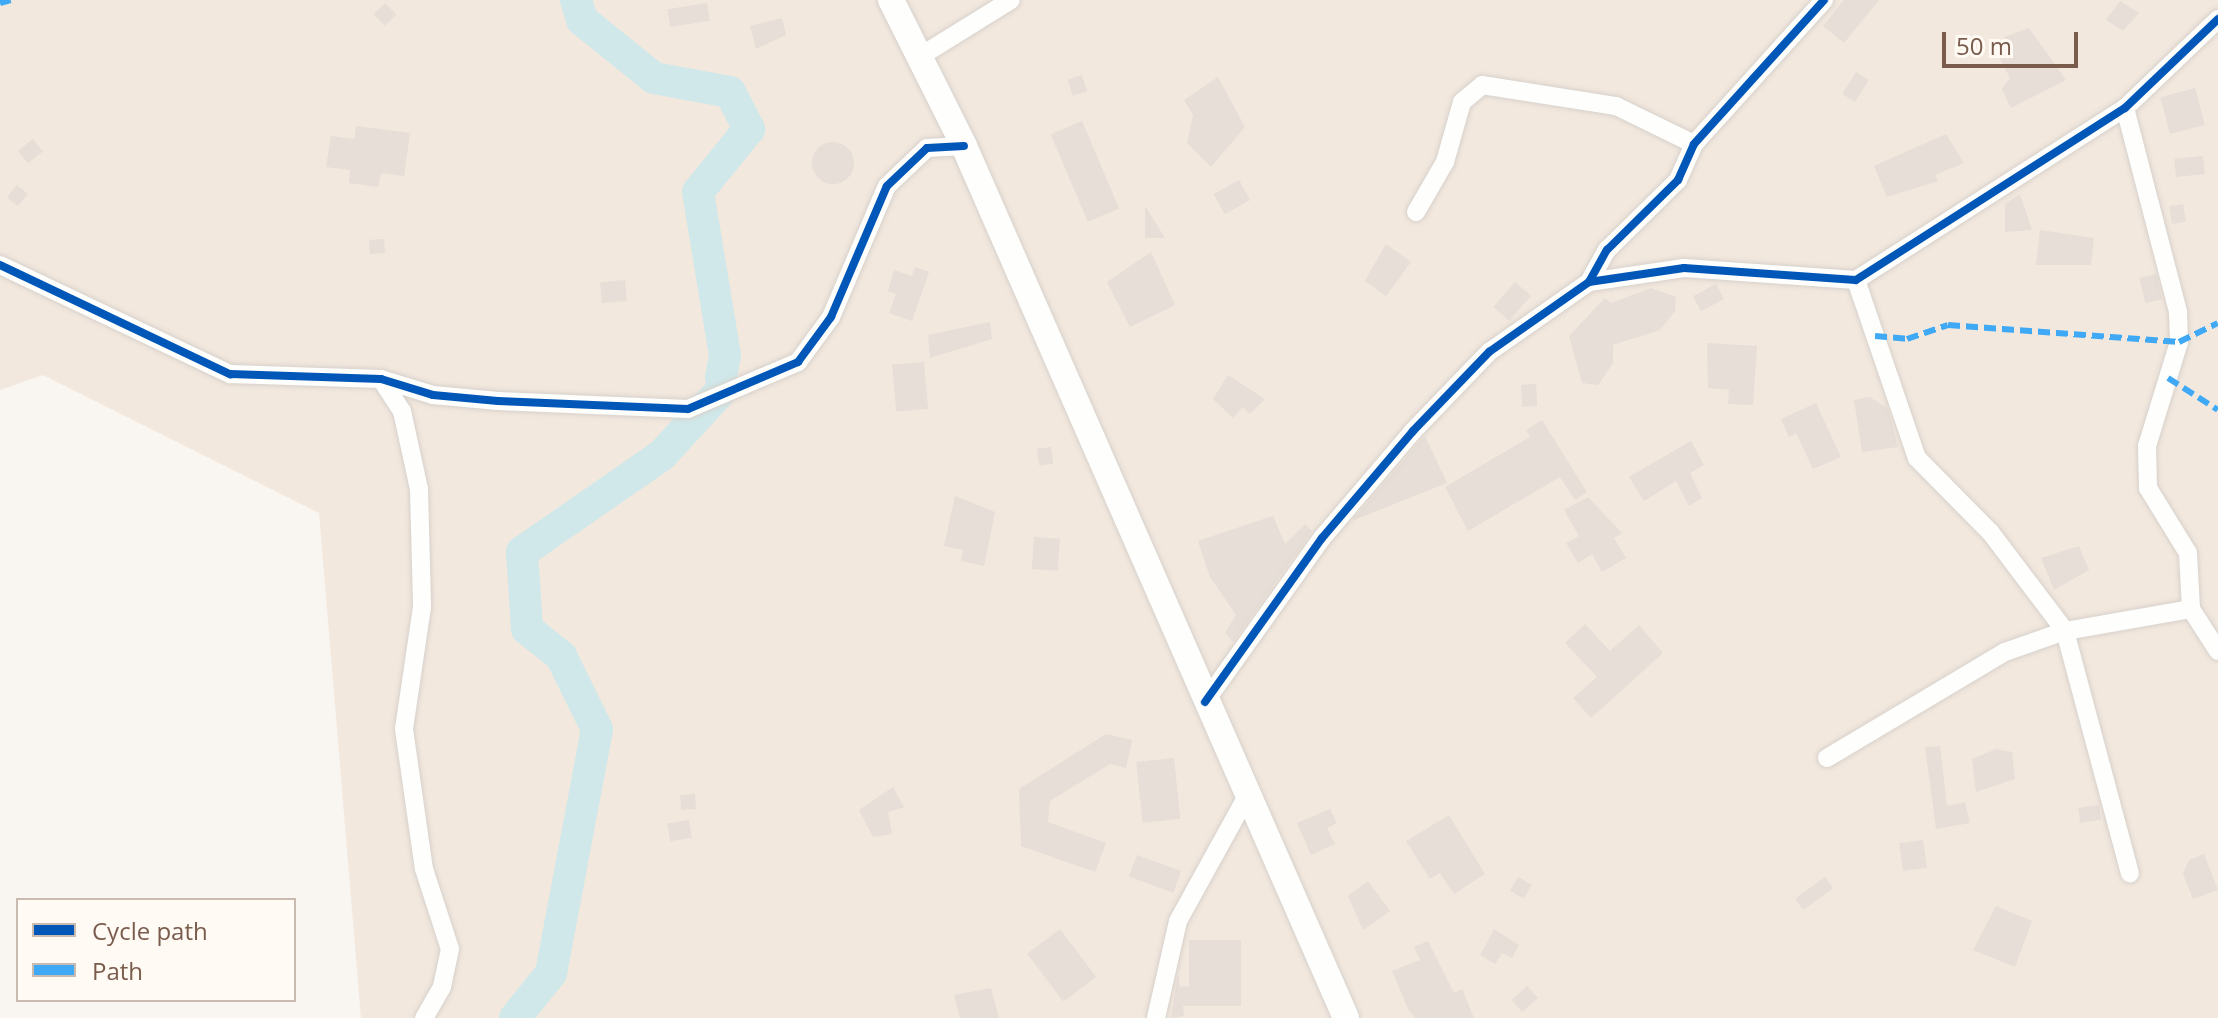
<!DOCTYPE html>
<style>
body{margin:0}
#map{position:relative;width:2218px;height:1018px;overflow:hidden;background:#f9f5f0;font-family:"Open Sans",sans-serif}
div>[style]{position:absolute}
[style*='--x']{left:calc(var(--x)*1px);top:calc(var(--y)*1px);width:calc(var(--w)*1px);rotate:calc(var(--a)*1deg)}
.residential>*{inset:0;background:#f2e8de}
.river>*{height:32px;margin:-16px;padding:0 16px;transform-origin:16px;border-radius:16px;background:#d0e8ea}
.building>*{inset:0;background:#e6ded7;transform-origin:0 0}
.round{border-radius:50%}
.roads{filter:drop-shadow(0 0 2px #d7d1cb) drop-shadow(0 0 2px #d7d1cb)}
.street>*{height:18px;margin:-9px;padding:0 9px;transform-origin:9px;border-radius:9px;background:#fefefd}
.secondary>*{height:26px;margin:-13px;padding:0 13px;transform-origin:13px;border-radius:13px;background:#fefefd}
.quiet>*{height:6px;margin-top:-3px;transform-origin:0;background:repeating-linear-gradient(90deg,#3fa9f5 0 12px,transparent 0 18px)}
.cycleway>*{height:8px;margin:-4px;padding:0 4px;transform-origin:4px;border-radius:4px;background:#0057b8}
span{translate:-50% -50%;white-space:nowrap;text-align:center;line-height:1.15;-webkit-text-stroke:7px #fffaf3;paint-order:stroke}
.legend{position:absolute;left:16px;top:898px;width:280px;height:104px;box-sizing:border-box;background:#fffaf3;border:2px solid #cabbb1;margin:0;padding:10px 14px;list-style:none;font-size:24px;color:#7a5c4d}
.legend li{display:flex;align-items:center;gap:16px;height:40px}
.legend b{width:40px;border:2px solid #cabbb1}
.scale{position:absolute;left:1942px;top:32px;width:136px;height:36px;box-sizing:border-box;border:4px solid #7a5c4d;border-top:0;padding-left:10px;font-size:24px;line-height:28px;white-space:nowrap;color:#7a5c4d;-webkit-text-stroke:6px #fffaf3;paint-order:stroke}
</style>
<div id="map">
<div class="residential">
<div style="clip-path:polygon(0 0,2218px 0,2218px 1018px,361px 1018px,319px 513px,43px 375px,0 390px)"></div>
</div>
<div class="river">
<div style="--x:576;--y:0;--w:21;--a:73"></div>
<div style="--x:582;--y:20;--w:92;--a:38.9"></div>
<div style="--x:654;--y:78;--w:77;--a:10.4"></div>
<div style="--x:730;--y:92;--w:42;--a:62.8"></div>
<div style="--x:749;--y:129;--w:81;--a:129"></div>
<div style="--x:698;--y:192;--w:165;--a:80.6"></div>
<div style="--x:725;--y:355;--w:23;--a:100"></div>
<div style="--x:515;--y:1018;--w:58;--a:-51.3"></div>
<div style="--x:551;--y:973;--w:248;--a:-79.3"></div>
<div style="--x:597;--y:729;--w:81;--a:-116.3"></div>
<div style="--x:561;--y:656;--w:43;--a:-141.5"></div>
<div style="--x:527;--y:629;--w:77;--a:-93.7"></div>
<div style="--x:522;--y:552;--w:170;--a:-34.7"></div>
<div style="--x:662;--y:455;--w:83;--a:-47.4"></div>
</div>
<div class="building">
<div style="clip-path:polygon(1844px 0,1879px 0,1844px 43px,1823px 26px)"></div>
<div style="clip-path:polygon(2120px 1px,2139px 13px,2123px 31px,2106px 20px)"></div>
<div style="left:385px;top:3px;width:16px;height:16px;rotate:45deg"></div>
<div style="left:707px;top:3px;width:18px;height:40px;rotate:81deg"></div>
<div style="clip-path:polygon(782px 18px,786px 35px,756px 49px,750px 26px)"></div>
<div style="clip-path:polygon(2029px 28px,2066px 80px,2011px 108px,2002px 89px,2010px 78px,1995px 49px,2007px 43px,2004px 37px)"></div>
<div style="left:1856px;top:72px;width:15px;height:26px;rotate:32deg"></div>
<div style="left:1082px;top:75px;width:17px;height:15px;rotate:73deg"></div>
<div style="clip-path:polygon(1218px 77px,1245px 127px,1211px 167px,1187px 143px,1193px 115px,1184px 100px)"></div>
<div style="left:2195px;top:88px;width:38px;height:36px;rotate:75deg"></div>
<div style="left:1082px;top:121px;width:95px;height:34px;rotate:67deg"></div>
<div style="clip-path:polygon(356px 126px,410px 133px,404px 176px,381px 173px,378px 187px,349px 183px,350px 170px,326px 167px,331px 136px,354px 139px)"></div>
<div style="clip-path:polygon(1946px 134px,1964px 163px,1935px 175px,1938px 181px,1887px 197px,1874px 166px)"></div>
<div style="left:33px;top:139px;width:16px;height:19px;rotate:52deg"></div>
<div class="round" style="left:812px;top:142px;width:42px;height:42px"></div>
<div style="left:2203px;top:156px;width:18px;height:29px;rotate:84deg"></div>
<div style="left:1239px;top:180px;width:23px;height:29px;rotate:61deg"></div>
<div style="left:17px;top:185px;width:14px;height:16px;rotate:39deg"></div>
<div style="clip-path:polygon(2020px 194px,2032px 230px,2005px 232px,2005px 204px)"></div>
<div style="left:2183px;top:204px;width:18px;height:14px;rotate:81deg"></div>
<div style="clip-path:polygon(1145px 206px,1165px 238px,1145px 238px)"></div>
<div style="clip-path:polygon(2040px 230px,2094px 238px,2091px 265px,2036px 265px)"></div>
<div style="left:384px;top:239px;width:14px;height:15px;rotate:86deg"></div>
<div style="clip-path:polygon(1386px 244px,1411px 262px,1386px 296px,1365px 281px)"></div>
<div style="clip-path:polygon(1151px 252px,1175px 305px,1130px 327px,1107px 282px)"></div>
<div style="clip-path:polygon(915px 267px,929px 272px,912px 321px,889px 313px,896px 294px,888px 291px,894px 270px,912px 276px)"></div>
<div style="left:2156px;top:274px;width:26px;height:17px;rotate:77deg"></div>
<div style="left:625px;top:280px;width:21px;height:25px;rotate:85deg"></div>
<div style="left:1515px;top:282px;width:21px;height:33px;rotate:41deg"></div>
<div style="left:1716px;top:284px;width:17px;height:26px;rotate:62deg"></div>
<div style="clip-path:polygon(1651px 288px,1676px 297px,1675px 311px,1660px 330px,1613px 345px,1613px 363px,1598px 385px,1582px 383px,1569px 336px,1605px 298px,1611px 303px)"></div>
<div style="clip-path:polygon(990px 322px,992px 339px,930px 358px,928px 335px)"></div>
<div style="clip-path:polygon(1707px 343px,1757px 346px,1753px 405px,1728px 404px,1729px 390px,1708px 388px)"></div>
<div style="left:924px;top:362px;width:47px;height:32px;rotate:85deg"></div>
<div style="clip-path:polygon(1228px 375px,1265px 399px,1250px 414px,1243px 407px,1233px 418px,1213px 399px)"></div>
<div style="left:1536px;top:384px;width:22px;height:15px;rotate:87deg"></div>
<div style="clip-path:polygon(1870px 397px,1888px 409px,1898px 447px,1862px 452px,1854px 400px)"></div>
<div style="clip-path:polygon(1816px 403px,1841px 457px,1813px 469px,1796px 433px,1789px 437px,1781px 419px)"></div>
<div style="clip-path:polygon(1542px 420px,1587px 492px,1575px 500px,1560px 477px,1468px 531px,1445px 487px,1530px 437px,1526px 430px)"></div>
<div style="clip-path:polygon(1425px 436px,1447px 483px,1352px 521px,1422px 439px)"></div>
<div style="clip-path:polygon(1691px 441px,1704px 465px,1690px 473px,1702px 498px,1689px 506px,1676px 481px,1644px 501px,1629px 477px)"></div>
<div style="left:1051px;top:447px;width:17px;height:14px;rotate:83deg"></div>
<div style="clip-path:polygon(955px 496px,995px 512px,984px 566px,961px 561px,963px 550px,944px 546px)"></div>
<div style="clip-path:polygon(1588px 497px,1622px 533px,1614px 538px,1626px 558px,1602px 572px,1592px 554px,1578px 563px,1566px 543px,1579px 536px,1564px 510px)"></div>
<div style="clip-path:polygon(1273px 516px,1285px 544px,1305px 524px,1312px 531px,1233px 642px,1225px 633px,1236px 615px,1210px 577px,1198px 541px)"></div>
<div style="left:1034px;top:537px;width:26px;height:32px;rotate:4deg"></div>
<div style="clip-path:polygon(2079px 546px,2089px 570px,2054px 590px,2041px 558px)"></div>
<div style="clip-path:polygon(1585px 624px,1610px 651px,1639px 625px,1663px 653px,1591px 718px,1573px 698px,1597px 677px,1565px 643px)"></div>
<div style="clip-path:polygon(1106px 734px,1132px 740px,1126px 768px,1110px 764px,1050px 801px,1048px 822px,1106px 843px,1095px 872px,1021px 846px,1019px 789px)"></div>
<div style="clip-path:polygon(1940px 746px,1947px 806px,1965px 802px,1970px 823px,1936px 829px,1925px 747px)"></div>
<div style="clip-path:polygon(1996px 749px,2012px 752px,2015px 779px,1976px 792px,1972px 759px)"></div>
<div style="left:1174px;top:758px;width:61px;height:38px;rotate:84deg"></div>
<div style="clip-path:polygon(893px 787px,904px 807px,888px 812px,892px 834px,873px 837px,859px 810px)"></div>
<div style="left:695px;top:794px;width:15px;height:15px;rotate:86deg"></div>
<div style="left:2099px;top:805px;width:15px;height:21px;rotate:82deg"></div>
<div style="clip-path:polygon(1330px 809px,1337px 823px,1327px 828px,1335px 844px,1311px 855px,1297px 823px)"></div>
<div style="clip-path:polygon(1449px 815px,1485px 874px,1454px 894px,1440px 873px,1430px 879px,1406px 841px)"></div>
<div style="left:689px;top:820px;width:18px;height:22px;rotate:81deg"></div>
<div style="left:1923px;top:840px;width:28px;height:24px;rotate:82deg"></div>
<div style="clip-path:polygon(2204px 854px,2218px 890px,2193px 899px,2183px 874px,2189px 860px)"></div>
<div style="left:1137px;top:855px;width:47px;height:23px;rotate:20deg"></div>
<div style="left:1518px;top:877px;width:16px;height:16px;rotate:30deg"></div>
<div style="left:1825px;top:877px;width:14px;height:37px;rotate:54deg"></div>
<div style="clip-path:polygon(1368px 881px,1390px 911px,1363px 930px,1348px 896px)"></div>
<div style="clip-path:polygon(1996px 906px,2032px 921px,2015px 967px,1973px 950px)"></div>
<div style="left:1060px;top:929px;width:60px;height:41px;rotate:53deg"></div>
<div style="clip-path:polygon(1494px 929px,1519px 945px,1512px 958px,1502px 953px,1495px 964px,1480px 955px)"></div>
<div style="clip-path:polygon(1189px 940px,1241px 940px,1241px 1006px,1183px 1006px,1184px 1016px,1171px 1018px,1178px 974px,1180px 987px,1189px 986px)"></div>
<div style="clip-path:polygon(1428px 941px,1454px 993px,1462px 989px,1474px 1018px,1416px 1018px,1409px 1011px,1392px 971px,1420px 960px,1414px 947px)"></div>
<div style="left:1527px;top:986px;width:16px;height:21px;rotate:47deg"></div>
<div style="clip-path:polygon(991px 988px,999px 1018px,960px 1018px,954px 995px)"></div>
</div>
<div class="roads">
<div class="street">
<div style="--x:919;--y:57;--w:108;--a:-31.8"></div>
<div style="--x:2125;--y:108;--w:211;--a:75.4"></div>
<div style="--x:2178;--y:312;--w:30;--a:88"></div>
<div style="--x:2179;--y:342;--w:109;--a:107.1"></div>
<div style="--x:2147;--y:446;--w:42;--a:88.6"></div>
<div style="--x:2148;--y:488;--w:76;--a:58.4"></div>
<div style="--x:2188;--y:553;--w:56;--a:86.9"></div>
<div style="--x:2191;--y:609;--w:50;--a:57.3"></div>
<div style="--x:1416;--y:212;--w:58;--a:-59.9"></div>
<div style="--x:1445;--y:162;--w:62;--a:-74.2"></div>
<div style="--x:1462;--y:102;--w:26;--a:-40"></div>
<div style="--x:1482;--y:85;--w:136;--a:8.9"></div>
<div style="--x:1616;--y:106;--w:87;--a:26"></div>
<div style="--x:0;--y:265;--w:255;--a:25.4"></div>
<div style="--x:230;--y:374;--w:151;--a:1.9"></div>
<div style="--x:381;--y:379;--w:54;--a:17.1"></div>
<div style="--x:433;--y:395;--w:65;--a:5.3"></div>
<div style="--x:498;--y:401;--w:190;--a:2.4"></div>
<div style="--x:688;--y:409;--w:120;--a:-23.1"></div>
<div style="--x:798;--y:362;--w:56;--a:-53.7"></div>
<div style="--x:831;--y:317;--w:142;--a:-66.9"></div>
<div style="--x:887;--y:186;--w:55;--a:-43.5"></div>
<div style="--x:927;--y:148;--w:37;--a:-3"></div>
<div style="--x:1856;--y:280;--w:188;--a:71.1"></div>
<div style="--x:1917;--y:458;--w:105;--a:45.4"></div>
<div style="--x:1991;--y:533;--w:123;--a:52.9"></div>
<div style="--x:2065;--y:631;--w:251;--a:75"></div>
<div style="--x:1589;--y:282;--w:96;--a:-8.4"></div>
<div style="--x:1684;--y:268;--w:172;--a:4"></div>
<div style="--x:1856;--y:280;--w:319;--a:-32.6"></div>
<div style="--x:2125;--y:108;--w:129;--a:-43.7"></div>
<div style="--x:381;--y:379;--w:38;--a:57"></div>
<div style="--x:402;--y:411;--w:80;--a:77.7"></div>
<div style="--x:419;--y:489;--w:118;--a:88.5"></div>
<div style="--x:422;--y:607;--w:123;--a:98.4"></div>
<div style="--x:404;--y:729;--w:141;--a:81.9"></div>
<div style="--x:424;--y:869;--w:84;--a:72"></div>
<div style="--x:450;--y:949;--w:39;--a:102"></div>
<div style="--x:442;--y:987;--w:36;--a:120"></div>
<div style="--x:1205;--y:702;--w:201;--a:-54.5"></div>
<div style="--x:1322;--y:538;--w:140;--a:-49.6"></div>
<div style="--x:1413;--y:431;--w:110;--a:-46.1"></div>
<div style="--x:1489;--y:352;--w:122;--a:-35"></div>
<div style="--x:1589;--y:282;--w:37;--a:-61"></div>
<div style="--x:1607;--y:250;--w:100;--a:-44.6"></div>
<div style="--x:1678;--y:180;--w:39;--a:-66"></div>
<div style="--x:1694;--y:144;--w:194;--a:-47.9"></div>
<div style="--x:1827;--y:758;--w:207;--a:-30.8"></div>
<div style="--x:2005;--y:652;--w:64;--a:-19.3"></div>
<div style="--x:2065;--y:631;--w:128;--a:-9.9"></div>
<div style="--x:1156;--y:1018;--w:99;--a:-77.2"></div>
<div style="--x:1178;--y:921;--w:141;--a:-61.1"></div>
</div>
<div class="secondary">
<div style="--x:891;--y:0;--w:163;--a:63.4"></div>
<div style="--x:964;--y:146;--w:952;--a:66.34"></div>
</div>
</div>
<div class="quiet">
<div style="--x:0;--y:3;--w:11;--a:-15"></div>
<div style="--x:1875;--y:336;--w:32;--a:5"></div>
<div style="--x:1907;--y:339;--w:43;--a:-18.9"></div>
<div style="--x:1948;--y:325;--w:232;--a:4.2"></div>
<div style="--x:2179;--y:342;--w:43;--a:-26"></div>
<div style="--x:2168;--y:378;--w:59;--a:32.6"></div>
</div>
<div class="cycleway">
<div style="--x:0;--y:265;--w:255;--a:25.4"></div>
<div style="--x:230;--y:374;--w:151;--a:1.9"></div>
<div style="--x:381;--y:379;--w:54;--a:17.1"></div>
<div style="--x:433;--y:395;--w:65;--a:5.3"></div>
<div style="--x:498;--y:401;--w:190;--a:2.4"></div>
<div style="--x:688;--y:409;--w:120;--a:-23.1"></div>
<div style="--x:798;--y:362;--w:56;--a:-53.7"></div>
<div style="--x:831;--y:317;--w:142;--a:-66.9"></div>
<div style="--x:887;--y:186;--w:55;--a:-43.5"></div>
<div style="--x:927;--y:148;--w:37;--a:-3"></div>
<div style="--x:1589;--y:282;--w:96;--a:-8.4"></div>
<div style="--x:1684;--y:268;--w:172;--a:4"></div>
<div style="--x:1856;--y:280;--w:319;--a:-32.6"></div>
<div style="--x:2125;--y:108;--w:129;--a:-43.7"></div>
<div style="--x:1205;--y:702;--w:201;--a:-54.5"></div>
<div style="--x:1322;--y:538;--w:140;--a:-49.6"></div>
<div style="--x:1413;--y:431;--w:110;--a:-46.1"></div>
<div style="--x:1489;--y:352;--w:122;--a:-35"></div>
<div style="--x:1589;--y:282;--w:37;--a:-61"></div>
<div style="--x:1607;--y:250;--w:100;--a:-44.6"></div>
<div style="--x:1678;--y:180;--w:39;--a:-66"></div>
<div style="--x:1694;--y:144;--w:194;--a:-47.9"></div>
</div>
<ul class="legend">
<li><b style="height:10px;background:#0057b8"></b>Cycle path</li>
<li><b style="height:10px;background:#3fa9f5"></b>Path</li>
</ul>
<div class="scale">50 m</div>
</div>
